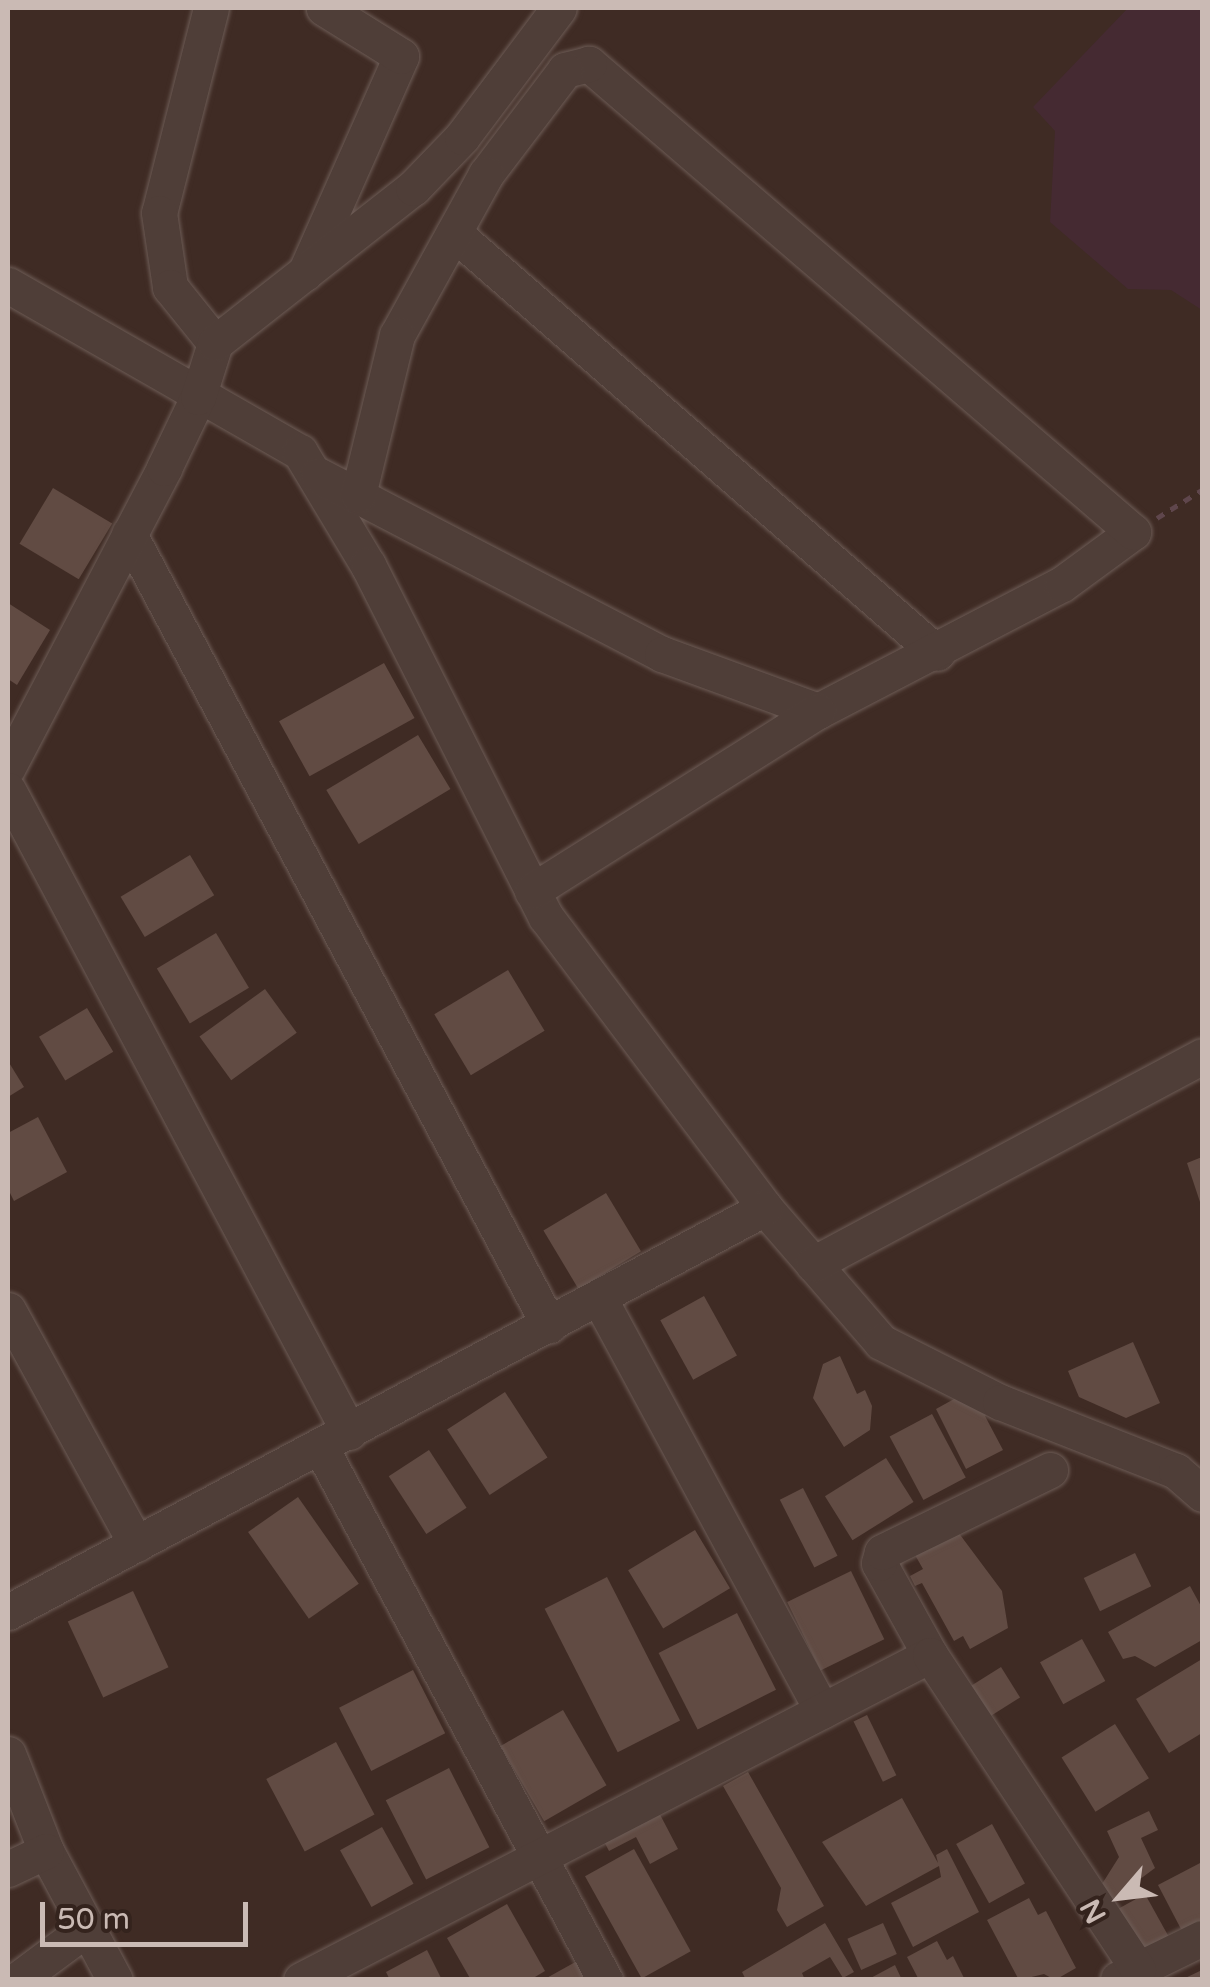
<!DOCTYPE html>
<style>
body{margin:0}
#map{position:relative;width:1210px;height:1987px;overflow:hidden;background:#3f2b24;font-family:"Varela Round",sans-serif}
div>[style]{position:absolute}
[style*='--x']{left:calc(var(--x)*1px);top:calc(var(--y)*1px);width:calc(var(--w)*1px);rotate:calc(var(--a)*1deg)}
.green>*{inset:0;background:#452a32}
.building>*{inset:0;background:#614b43;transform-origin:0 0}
.path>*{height:5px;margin-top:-2.5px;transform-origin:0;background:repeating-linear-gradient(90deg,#5f464c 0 8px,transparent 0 16px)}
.roads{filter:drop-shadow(0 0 2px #6d5c56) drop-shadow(0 0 2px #6d5c56)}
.minor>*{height:35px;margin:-17.5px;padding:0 17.5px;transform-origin:17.5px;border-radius:17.5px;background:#4f3e38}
span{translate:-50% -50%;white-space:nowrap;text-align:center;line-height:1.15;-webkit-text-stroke:9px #34231d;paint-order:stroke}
.frame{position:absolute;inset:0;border:10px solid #cabab4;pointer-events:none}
.north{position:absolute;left:1070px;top:1847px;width:100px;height:100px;-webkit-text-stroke:8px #34231d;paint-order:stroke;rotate:242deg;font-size:28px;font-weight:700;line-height:40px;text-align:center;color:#cabab4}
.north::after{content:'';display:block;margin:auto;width:35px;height:45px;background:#cabab4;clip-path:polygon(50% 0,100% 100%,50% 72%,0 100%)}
.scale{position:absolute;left:40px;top:1902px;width:208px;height:45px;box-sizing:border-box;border:5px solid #cabab4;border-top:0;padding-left:12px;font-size:30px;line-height:35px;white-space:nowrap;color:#cabab4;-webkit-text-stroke:8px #34231d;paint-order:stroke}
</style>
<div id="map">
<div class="green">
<div style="clip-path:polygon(1128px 8px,1202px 8px,1202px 310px,1171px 290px,1128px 289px,1050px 222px,1055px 131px,1033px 107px)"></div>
</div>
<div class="building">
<div style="left:53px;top:488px;width:69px;height:65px;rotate:31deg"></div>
<div style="clip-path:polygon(8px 603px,50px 630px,17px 685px,8px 679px)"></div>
<div style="left:384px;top:663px;width:63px;height:120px;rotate:61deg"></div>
<div style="left:418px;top:735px;width:63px;height:107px;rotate:59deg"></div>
<div style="left:190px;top:855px;width:47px;height:81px;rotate:59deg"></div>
<div style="left:216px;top:933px;width:64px;height:69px;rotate:59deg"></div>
<div style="left:508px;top:970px;width:71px;height:86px;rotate:59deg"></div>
<div style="left:265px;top:989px;width:54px;height:81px;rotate:54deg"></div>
<div style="left:87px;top:1008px;width:51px;height:56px;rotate:59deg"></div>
<div style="clip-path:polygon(8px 1061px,24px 1087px,8px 1097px)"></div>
<div style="clip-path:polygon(38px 1117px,67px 1172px,14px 1201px,8px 1189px,8px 1133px)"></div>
<div style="clip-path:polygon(1202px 1157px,1202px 1208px,1187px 1163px)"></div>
<div style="left:606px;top:1193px;width:68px;height:73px;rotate:59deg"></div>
<div style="left:704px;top:1296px;width:68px;height:50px;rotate:61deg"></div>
<div style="clip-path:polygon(1133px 1342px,1160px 1403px,1126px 1418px,1079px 1397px,1068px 1371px)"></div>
<div style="clip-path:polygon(840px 1356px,857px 1394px,865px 1390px,872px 1406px,870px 1430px,844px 1447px,813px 1398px,823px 1364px)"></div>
<div style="left:505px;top:1392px;width:78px;height:69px;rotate:57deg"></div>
<div style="clip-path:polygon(963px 1394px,997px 1406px,985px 1416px,1003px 1450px,966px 1469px,936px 1409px)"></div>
<div style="left:932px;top:1414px;width:72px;height:48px;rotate:62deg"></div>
<div style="left:429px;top:1450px;width:69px;height:48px;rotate:57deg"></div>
<div style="left:886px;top:1458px;width:52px;height:72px;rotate:58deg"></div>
<div style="left:803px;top:1488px;width:76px;height:26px;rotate:63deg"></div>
<div style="left:298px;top:1497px;width:106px;height:61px;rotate:55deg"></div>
<div style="left:695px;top:1530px;width:68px;height:78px;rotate:59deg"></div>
<div style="clip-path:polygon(958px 1532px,1002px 1591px,1008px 1628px,970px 1649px,963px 1636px,954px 1641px,922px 1583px,915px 1586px,910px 1576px,923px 1569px,915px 1555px)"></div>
<div style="left:1135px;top:1553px;width:37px;height:57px;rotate:64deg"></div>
<div style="left:851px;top:1571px;width:76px;height:71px;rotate:64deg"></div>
<div style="left:607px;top:1577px;width:161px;height:70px;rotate:63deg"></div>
<div style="clip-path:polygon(1190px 1586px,1202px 1608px,1202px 1640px,1155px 1667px,1135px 1656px,1123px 1659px,1108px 1632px)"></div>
<div style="left:133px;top:1591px;width:84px;height:72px;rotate:65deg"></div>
<div style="left:737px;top:1613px;width:86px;height:88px;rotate:63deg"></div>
<div style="left:1082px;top:1639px;width:48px;height:48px;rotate:61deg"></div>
<div style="clip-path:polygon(1202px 1659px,1202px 1733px,1169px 1753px,1136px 1699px)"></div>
<div style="left:1001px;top:1667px;width:36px;height:38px;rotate:58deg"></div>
<div style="left:413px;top:1670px;width:71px;height:83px;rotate:63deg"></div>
<div style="left:563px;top:1710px;width:87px;height:72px;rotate:60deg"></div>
<div style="left:867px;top:1715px;width:67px;height:15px;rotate:64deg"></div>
<div style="left:1115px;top:1724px;width:64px;height:63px;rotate:58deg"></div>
<div style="left:336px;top:1742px;width:82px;height:79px;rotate:62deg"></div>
<div style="left:449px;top:1768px;width:89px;height:71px;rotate:63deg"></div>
<div style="clip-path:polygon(748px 1772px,824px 1906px,787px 1927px,777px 1910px,781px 1888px,723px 1786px)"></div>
<div style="clip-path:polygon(902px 1798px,938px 1863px,936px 1855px,947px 1849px,979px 1912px,913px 1947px,891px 1903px,941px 1877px,939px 1866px,866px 1906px,822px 1842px)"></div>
<div style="clip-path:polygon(654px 1803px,678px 1849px,650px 1864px,636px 1837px,609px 1851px,599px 1832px)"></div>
<div style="clip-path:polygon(1149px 1811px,1158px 1830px,1141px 1838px,1155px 1868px,1112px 1900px,1102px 1884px,1119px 1857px,1107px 1831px)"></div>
<div style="left:992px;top:1824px;width:68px;height:41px;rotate:61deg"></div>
<div style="left:382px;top:1827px;width:65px;height:48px;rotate:61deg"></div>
<div style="left:634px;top:1849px;width:117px;height:56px;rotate:61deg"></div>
<div style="clip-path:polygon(1202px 1862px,1202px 1920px,1182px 1931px,1158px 1885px)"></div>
<div style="left:1145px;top:1894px;width:55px;height:32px;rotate:61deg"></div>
<div style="clip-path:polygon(1029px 1898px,1038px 1915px,1046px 1911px,1076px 1968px,1055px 1980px,1044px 1974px,1019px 1980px,987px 1920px)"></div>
<div style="clip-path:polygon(507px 1904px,545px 1971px,530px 1980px,471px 1980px,447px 1938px)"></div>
<div style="clip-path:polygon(825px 1923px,854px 1972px,843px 1978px,830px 1957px,802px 1973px,805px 1980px,746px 1980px,742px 1972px)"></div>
<div style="left:883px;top:1923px;width:34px;height:39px;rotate:66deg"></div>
<div style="clip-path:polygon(937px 1941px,947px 1960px,953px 1956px,965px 1980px,919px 1980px,907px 1957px)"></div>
<div style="clip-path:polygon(427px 1950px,442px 1980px,390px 1980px,386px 1972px)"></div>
<div style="clip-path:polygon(579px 1960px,589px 1980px,543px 1980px)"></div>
<div style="clip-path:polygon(895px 1965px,902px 1980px,867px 1980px)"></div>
<div style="clip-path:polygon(1202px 1970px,1202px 1980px,1181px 1980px)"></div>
</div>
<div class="path">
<div style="--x:1157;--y:518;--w:53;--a:-31.9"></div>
</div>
<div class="roads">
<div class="minor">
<div style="--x:211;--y:8;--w:211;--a:104.2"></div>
<div style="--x:159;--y:213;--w:75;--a:81.5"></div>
<div style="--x:170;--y:287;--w:72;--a:51.2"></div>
<div style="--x:454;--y:233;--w:640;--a:41.01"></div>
<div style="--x:305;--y:273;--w:237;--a:-66.1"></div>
<div style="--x:401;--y:56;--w:91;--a:-148.1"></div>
<div style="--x:8;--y:285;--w:336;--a:29.8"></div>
<div style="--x:300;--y:452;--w:132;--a:59"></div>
<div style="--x:368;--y:565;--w:394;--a:63.2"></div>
<div style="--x:546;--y:917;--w:364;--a:53"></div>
<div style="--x:765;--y:1208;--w:177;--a:49.1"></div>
<div style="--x:881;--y:1342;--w:133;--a:26.8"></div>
<div style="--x:1000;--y:1402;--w:189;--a:21.4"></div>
<div style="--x:1176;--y:1471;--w:35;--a:41"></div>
<div style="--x:318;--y:475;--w:388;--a:27.5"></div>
<div style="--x:662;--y:654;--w:166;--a:20.1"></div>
<div style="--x:818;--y:711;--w:275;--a:-27.5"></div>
<div style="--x:1062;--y:584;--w:88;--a:-36.2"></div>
<div style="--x:1133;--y:532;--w:718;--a:-139.29"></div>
<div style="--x:589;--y:64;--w:25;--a:166"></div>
<div style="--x:565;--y:70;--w:131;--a:127.2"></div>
<div style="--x:486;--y:174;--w:184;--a:118.9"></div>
<div style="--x:397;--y:335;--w:165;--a:103.7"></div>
<div style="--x:129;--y:534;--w:896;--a:62.03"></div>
<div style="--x:8;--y:767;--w:337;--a:-62.4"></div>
<div style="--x:164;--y:468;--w:79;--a:-64.4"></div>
<div style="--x:198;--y:397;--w:57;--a:-72.5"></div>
<div style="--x:215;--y:343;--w:251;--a:-38.1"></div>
<div style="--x:413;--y:188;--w:71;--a:-46.1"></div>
<div style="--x:462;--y:137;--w:161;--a:-53.1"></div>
<div style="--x:8;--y:790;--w:727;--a:62.02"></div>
<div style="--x:532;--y:891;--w:338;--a:-32.2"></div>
<div style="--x:813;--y:1264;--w:441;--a:-28.1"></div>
<div style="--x:599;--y:1298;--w:469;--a:61.6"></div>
<div style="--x:8;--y:1310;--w:267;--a:61.3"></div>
<div style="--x:321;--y:1448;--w:603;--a:61.91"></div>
<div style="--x:8;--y:1612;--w:858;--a:-28.09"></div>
<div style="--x:930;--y:1655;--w:105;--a:-119"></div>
<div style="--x:879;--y:1563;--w:11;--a:-75"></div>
<div style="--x:882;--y:1552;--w:187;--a:-26"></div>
<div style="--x:8;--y:1754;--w:104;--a:68.6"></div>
<div style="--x:46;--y:1851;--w:146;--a:61.9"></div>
<div style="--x:8;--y:1869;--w:42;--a:-25.3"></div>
<div style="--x:1118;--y:1979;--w:93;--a:-26"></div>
<div style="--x:17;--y:1980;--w:87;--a:-36.6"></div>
<div style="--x:301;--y:1980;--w:708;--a:-27.33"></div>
<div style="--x:930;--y:1655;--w:377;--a:56.5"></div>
</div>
</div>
<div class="frame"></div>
<div class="north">N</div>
<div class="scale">50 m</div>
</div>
